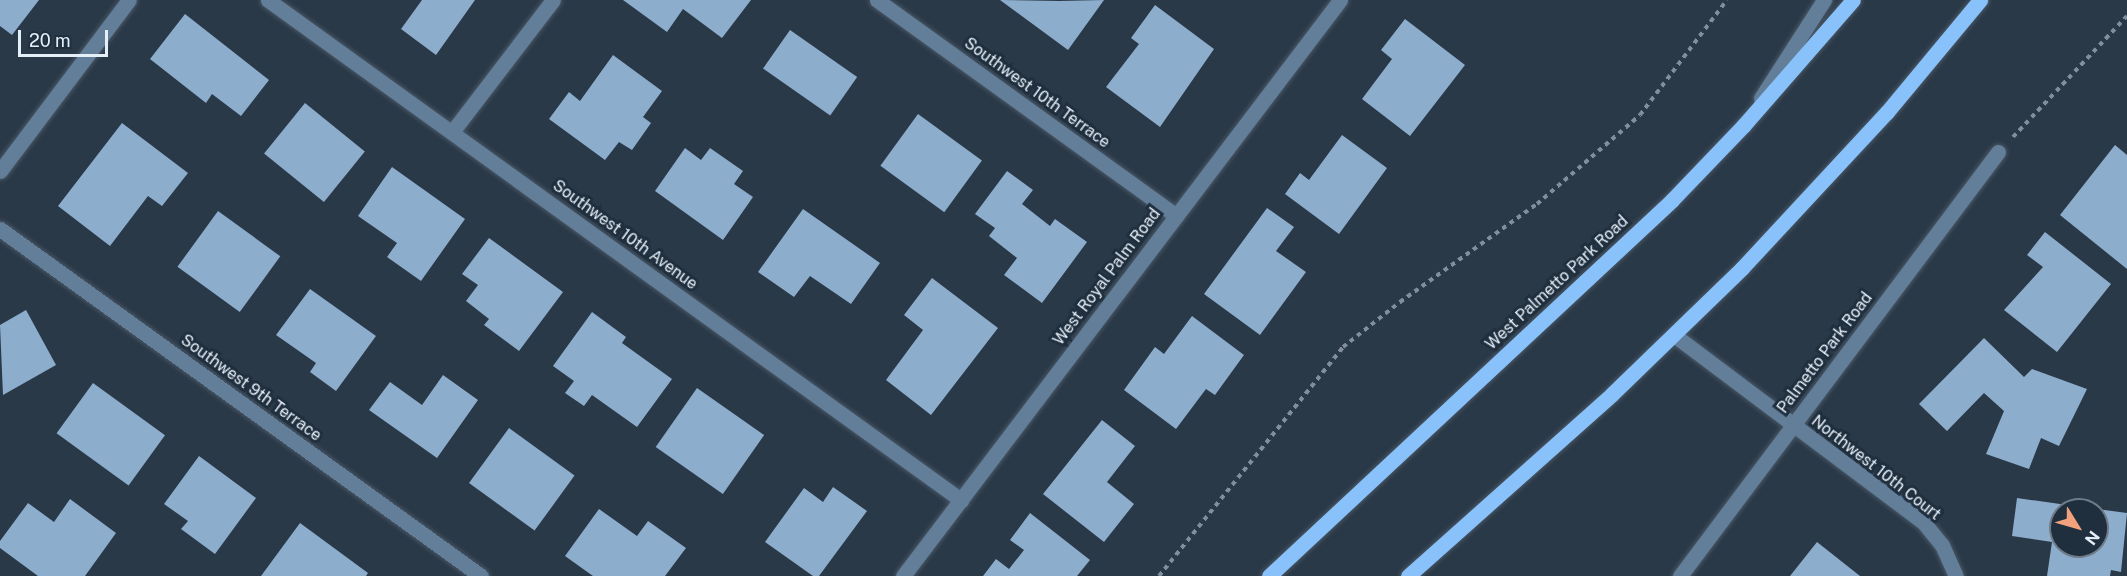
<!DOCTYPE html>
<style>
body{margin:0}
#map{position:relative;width:2127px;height:576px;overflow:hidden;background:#2a3948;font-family:"Public Sans",sans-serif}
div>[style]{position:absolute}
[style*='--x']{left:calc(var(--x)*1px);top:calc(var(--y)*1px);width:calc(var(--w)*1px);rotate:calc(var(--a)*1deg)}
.building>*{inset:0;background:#8dadcd;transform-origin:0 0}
.path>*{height:4px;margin-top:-2px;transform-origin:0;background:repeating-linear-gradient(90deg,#828f9b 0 4.5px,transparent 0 9px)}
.roads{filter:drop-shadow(0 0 2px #485664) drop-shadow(0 0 2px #485664)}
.minor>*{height:15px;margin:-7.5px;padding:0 7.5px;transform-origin:7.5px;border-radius:7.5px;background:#627e99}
.major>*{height:15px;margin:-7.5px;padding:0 7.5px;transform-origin:7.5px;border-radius:7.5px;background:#89c2fb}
span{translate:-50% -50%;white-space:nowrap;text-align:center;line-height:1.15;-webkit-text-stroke:6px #202f3e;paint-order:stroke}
.street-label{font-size:16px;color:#e5eff8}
.north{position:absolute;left:2049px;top:498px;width:60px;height:60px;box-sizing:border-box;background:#202f3e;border:2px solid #6f7c88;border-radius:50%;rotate:127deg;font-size:16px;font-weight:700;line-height:24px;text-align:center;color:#e5eff8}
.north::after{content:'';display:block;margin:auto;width:21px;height:27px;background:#f1a17c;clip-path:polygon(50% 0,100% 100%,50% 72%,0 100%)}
.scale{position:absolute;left:18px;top:30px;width:90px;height:27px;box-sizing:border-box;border:3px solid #e5eff8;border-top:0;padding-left:8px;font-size:18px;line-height:21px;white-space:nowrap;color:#e5eff8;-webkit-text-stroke:4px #202f3e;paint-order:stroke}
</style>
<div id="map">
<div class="building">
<div style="clip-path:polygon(0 0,39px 0,12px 35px,0 26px)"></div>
<div style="clip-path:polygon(422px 0,475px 0,436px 55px,401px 29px)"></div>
<div style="clip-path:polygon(623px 0,751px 0,722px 38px,683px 9px,667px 32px)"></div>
<div style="clip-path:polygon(1000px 0,1059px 1px,1104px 0,1068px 50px)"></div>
<div style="clip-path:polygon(1155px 5px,1214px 49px,1160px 127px,1106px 87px,1139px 44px,1131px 38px)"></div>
<div style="clip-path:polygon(185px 14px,269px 80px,241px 116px,212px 94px,206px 103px,150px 59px)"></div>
<div style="clip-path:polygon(1405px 19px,1465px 65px,1410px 136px,1362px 99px,1392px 59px,1381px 50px)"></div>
<div style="left:790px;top:30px;width:82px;height:47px;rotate:35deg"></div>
<div style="clip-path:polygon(613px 55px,662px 91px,643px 117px,651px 123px,632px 150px,619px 142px,605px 160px,549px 119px,569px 92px,580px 101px)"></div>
<div style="left:305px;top:103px;width:77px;height:65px;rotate:39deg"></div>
<div style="left:918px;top:114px;width:79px;height:64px;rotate:36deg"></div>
<div style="clip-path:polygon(122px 123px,188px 173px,162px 206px,148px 196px,110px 246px,58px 206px)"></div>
<div style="clip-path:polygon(1342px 135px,1387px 168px,1339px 234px,1285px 194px,1300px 173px,1309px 180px)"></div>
<div style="clip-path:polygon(2115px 145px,2127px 155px,2127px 269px,2060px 215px)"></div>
<div style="clip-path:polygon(685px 148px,701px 160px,710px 148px,743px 171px,734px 184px,753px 197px,723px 240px,655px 191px)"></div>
<div style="clip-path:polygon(392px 167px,465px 219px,421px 281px,387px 257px,397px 243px,358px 216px)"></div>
<div style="clip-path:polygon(1007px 171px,1033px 190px,1022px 204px,1050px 226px,1055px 219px,1087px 242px,1042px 303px,1004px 275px,1017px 258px,989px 236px,995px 228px,975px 214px)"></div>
<div style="clip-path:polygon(1267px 208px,1294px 227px,1276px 251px,1306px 272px,1260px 335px,1204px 294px)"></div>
<div style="clip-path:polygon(803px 209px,880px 263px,851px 304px,810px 276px,794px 297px,758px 272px)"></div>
<div style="left:218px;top:211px;width:77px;height:69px;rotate:36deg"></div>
<div style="clip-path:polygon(2045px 232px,2111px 284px,2057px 352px,2004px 310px,2043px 267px,2027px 255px)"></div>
<div style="clip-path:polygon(489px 238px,563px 292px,519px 351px,484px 325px,489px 319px,466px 301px,478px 285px,462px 274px)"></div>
<div style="clip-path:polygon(932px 278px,998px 328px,931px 415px,886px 380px,923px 330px,904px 315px)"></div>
<div style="clip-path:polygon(310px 289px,376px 336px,336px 391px,310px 372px,316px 363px,276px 335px)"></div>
<div style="clip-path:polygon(26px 310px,56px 365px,3px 395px,0 325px)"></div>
<div style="clip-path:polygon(592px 312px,626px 337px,622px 343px,672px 379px,637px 427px,592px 395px,584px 406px,565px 393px,574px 381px,553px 366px)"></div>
<div style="clip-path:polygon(1192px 316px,1244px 355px,1215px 395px,1206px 389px,1176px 429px,1124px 390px,1155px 347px,1164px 354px)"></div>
<div style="clip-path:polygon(1984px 338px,2024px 377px,2032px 369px,2087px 389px,2059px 446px,2041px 438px,2029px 469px,1986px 454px,2004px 411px,1984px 393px,1947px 431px,1919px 404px)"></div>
<div style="clip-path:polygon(443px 375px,478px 400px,437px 458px,369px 410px,390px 382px,422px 405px)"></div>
<div style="left:93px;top:383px;width:89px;height:62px;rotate:36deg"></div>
<div style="left:697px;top:388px;width:82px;height:72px;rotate:35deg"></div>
<div style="clip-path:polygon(1102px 420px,1135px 446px,1107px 482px,1134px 504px,1104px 542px,1043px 494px)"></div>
<div style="left:509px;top:428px;width:81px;height:68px;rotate:36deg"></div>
<div style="clip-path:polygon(199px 456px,256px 498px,215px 554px,181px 529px,188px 521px,164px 504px)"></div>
<div style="clip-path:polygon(833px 487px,867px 511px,819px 576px,813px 576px,765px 542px,804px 488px,823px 502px)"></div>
<div style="clip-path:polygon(2017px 498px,2095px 509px,2061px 510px,2061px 546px,2097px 546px,2097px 509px,2127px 513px,2121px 572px,2111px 570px,2110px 576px,2047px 576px,2052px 542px,2012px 536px)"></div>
<div style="clip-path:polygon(70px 499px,116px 533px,85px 576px,38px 576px,0 548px,0 541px,28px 503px,54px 522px)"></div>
<div style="clip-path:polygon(599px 509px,637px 536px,648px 521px,686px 548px,665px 576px,593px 576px,565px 556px)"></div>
<div style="clip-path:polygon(1030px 513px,1090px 560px,1077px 576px,983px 576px,996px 559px,1009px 569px,1024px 550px,1010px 540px)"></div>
<div style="clip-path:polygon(300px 523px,368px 573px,366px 576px,261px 576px)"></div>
<div style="clip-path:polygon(1817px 542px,1860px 576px,1790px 576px)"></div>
</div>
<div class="path">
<div style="--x:2013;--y:137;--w:166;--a:-46.7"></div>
<div style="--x:1159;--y:576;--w:294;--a:-51.2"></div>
<div style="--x:1343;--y:347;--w:73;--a:-38.3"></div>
<div style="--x:1400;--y:302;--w:168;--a:-35.6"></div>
<div style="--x:1537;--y:204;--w:136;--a:-40.8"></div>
<div style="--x:1640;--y:115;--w:144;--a:-52.9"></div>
</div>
<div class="roads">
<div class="minor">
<div style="--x:268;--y:0;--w:855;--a:35.81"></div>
<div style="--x:877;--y:0;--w:369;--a:35.8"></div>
<div style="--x:1761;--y:98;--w:117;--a:-57.3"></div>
<div style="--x:452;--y:132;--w:166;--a:-52.6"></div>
<div style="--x:0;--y:171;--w:214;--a:-53"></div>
<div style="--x:0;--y:229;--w:593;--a:35.81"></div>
<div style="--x:1674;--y:335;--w:313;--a:36.9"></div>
<div style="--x:1924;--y:523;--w:28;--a:51"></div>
<div style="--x:1942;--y:545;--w:34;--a:66"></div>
<div style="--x:903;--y:576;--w:723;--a:-52.81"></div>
<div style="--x:1680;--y:576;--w:530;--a:-53.13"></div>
</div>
<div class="major">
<div style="--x:1269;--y:576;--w:551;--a:-43.01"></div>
<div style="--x:1672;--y:200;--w:103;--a:-46.2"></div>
<div style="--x:1743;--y:126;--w:167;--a:-48.9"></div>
<div style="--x:1408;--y:576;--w:273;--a:-41.7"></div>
<div style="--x:1612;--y:394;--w:181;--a:-44.1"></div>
<div style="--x:1742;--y:268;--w:213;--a:-47.1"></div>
<div style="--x:1887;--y:112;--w:146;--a:-50.3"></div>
</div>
</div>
<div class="street-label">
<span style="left:1037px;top:93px;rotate:36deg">Southwest 10th Terrace</span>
<span style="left:625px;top:235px;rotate:36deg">Southwest 10th Avenue</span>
<span style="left:1107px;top:277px;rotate:-53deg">West Royal Palm Road</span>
<span style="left:1557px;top:283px;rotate:-43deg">West Palmetto Park Road</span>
<span style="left:1825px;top:353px;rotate:-53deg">Palmetto Park Road</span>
<span style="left:251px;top:388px;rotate:36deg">Southwest 9th Terrace</span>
<span style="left:1876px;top:468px;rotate:38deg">Northwest 10th Court</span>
</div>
<div class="north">N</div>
<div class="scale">20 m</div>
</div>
